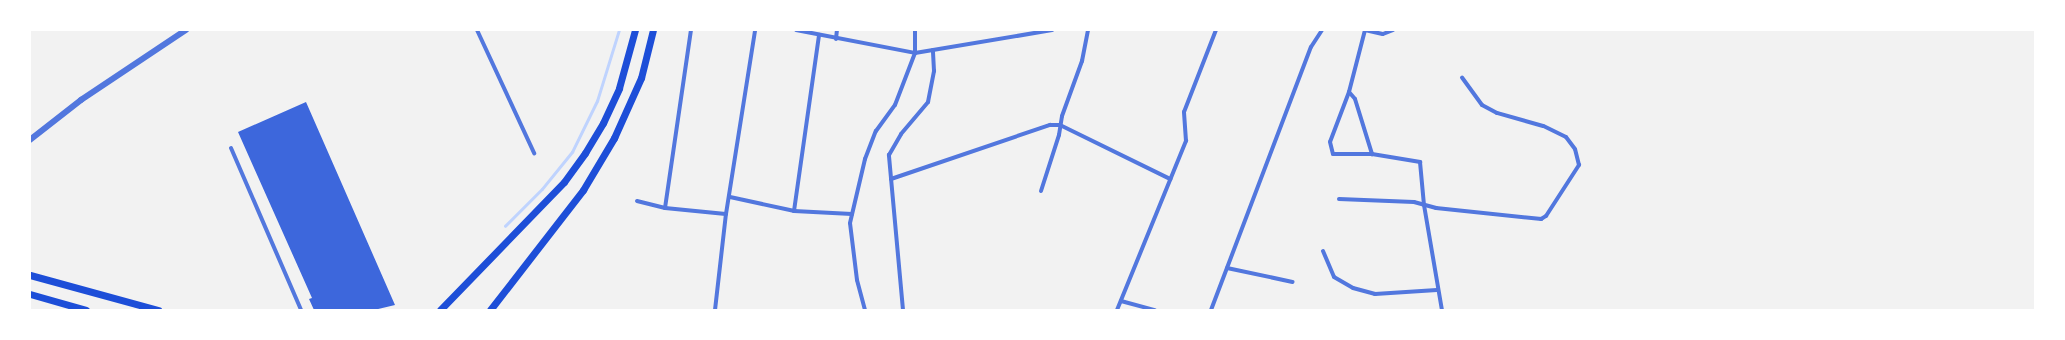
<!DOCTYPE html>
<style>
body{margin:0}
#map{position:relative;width:2065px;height:340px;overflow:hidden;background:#f2f2f2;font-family:Lora,serif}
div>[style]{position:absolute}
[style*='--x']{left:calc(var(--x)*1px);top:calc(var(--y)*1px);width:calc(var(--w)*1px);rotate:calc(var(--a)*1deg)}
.stream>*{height:2.5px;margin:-1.25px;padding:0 1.25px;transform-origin:1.25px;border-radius:1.25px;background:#bfd3fe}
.building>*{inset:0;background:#3d67dc}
.minor>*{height:4px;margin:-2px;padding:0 2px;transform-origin:2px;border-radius:2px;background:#5277de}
.tertiary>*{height:5.5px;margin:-2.75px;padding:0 2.75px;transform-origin:2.75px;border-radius:2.75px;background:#5277de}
.primary>*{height:7px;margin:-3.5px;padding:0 3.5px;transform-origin:3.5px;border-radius:3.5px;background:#1d4ed8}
.trunk>*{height:7px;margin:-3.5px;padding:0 3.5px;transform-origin:3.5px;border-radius:3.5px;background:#1d4ed8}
span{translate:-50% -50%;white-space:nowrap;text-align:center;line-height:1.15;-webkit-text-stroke:4px #fff;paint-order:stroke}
.frame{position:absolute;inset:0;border:31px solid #fff;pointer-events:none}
</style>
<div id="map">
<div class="stream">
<div style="--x:505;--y:226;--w:52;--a:-45"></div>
<div style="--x:542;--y:189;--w:48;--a:-51"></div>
<div style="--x:572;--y:152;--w:57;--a:-63.9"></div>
<div style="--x:597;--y:101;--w:74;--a:-72.8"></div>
</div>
<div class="building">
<div style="clip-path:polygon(306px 102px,395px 305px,374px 310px,314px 310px,309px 299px,312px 298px,238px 132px)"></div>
</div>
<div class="minor">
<div style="--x:477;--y:30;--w:136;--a:65.1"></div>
<div style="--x:796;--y:30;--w:121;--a:10.9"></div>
<div style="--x:915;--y:53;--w:139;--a:-9.5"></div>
<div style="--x:1365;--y:30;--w:64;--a:104.5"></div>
<div style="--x:1349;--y:92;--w:53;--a:110.8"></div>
<div style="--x:1330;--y:142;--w:12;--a:76"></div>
<div style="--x:1333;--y:154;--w:39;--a:0"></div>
<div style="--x:1372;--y:154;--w:49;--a:9.5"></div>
<div style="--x:1420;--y:162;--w:43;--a:84.7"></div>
<div style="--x:1424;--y:205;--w:107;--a:80.3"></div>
<div style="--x:1365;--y:30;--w:18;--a:13"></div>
<div style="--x:1383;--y:34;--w:11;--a:-22"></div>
<div style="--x:836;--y:39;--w:9;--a:-84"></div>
<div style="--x:1349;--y:92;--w:9;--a:49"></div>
<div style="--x:1355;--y:99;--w:58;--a:72.8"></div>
<div style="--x:231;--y:148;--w:176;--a:66.6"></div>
<div style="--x:891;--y:179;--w:168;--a:-18.8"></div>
<div style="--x:1050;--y:125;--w:10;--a:0"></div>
<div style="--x:1060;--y:125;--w:123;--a:26.1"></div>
<div style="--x:1041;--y:191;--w:59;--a:-72.2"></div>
<div style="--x:1059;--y:135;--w:19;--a:-81"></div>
<div style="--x:1062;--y:116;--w:59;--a:-70"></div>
<div style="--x:1082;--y:61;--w:32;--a:-79"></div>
<div style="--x:730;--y:197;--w:66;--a:12.3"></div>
<div style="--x:794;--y:211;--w:58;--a:3"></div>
<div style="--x:1339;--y:199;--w:75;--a:2.3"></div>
<div style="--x:1414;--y:202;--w:23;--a:15"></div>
<div style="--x:1436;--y:208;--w:106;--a:6"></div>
<div style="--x:1541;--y:219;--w:6;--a:-31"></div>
<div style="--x:1546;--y:216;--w:61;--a:-57.1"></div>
<div style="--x:1579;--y:165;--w:16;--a:-104"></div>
<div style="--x:1575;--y:149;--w:15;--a:-127"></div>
<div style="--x:1566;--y:137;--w:25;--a:-154"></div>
<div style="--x:1543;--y:126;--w:48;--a:-164.2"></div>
<div style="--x:1497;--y:113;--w:17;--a:-152"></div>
<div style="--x:1482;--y:105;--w:34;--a:-126"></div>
<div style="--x:637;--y:201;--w:29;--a:14"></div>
<div style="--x:665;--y:208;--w:61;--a:5.6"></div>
<div style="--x:665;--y:208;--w:180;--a:-81.7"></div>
<div style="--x:794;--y:211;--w:178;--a:-81.9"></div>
<div style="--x:1323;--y:251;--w:28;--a:67"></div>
<div style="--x:1334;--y:277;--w:22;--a:30"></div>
<div style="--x:1353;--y:288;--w:23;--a:15"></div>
<div style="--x:1375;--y:294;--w:62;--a:-3.7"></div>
<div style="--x:1227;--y:268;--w:67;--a:12"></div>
<div style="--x:1121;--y:301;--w:35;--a:15"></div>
<div style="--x:715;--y:310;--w:97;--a:-83.5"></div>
<div style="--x:726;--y:214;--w:186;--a:-81"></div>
<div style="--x:865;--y:310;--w:31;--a:-105"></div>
<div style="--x:857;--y:280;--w:57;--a:-97"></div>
<div style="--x:850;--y:223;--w:66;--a:-76.8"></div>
<div style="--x:865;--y:159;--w:30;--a:-69"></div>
<div style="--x:876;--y:131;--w:32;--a:-54"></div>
<div style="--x:895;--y:105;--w:56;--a:-69"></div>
<div style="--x:915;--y:53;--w:23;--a:-90"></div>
<div style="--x:903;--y:310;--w:156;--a:-95.2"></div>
<div style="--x:889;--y:155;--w:24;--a:-60"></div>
<div style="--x:901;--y:134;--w:42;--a:-49.8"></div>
<div style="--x:928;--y:102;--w:32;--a:-79"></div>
<div style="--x:934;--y:71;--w:21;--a:-93"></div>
<div style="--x:1117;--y:310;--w:183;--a:-67.8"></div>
<div style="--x:1186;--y:141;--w:29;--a:-94"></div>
<div style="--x:1184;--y:112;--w:88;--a:-68.7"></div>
<div style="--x:1211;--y:310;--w:281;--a:-69.2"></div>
<div style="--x:1311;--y:47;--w:20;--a:-57"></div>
</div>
<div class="tertiary">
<div style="--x:30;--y:140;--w:65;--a:-38.1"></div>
<div style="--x:81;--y:100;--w:126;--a:-33.7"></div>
</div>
<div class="primary">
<div style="--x:30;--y:275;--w:133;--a:15.3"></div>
<div style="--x:30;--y:294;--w:58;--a:15.9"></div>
</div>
<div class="trunk">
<div style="--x:440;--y:310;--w:178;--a:-45.9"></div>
<div style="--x:564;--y:182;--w:36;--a:-54"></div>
<div style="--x:585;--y:153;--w:35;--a:-59"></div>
<div style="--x:603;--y:123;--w:38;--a:-65"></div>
<div style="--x:619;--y:88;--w:60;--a:-74.6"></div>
<div style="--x:490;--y:310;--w:152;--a:-52.2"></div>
<div style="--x:583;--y:190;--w:61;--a:-59.2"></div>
<div style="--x:614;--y:138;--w:66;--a:-65.8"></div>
<div style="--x:641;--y:78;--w:49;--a:-76"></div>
</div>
<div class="frame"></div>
</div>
